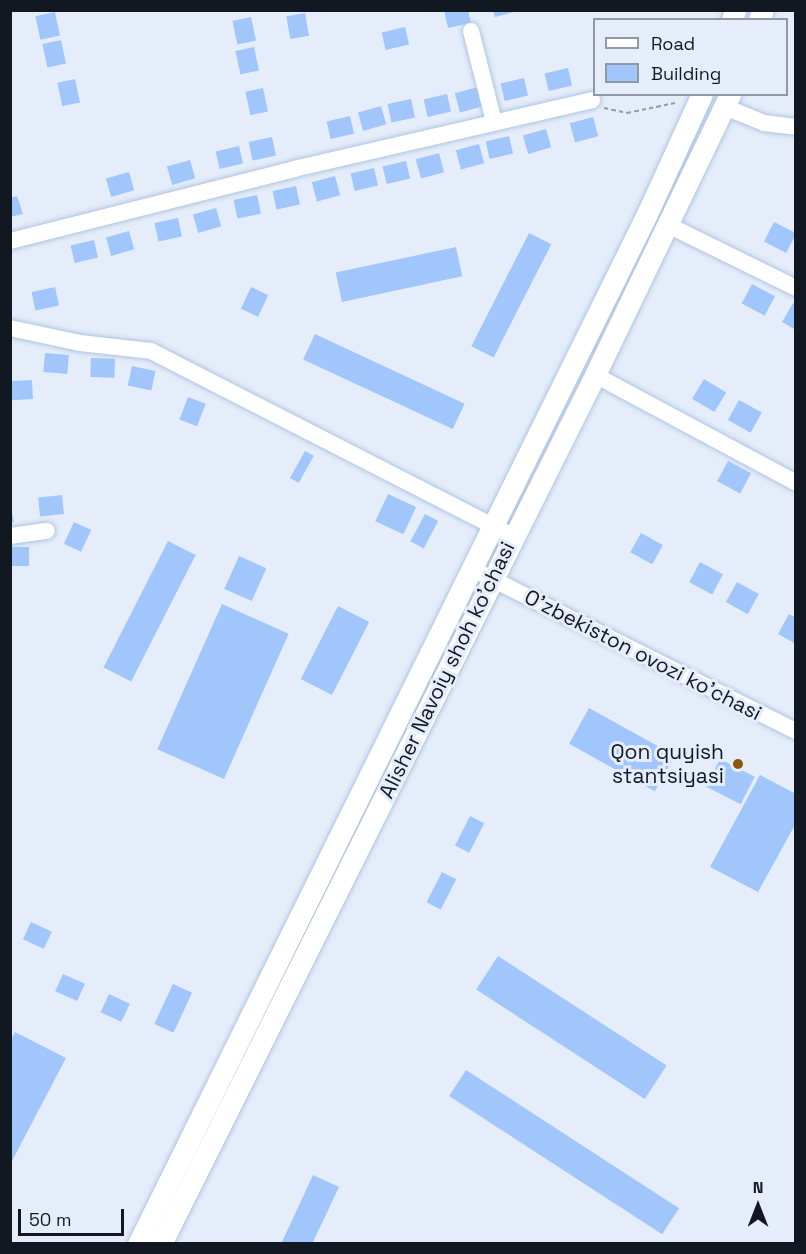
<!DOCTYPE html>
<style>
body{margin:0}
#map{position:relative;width:806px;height:1254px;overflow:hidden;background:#e4edf9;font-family:"Space Grotesk",sans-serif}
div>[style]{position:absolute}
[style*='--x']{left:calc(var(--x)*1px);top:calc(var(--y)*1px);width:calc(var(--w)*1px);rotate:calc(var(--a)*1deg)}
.building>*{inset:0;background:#a1c6fc;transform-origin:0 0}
.path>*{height:2px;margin-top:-1px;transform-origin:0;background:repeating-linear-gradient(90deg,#949ca7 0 4.5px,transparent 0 7.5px)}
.roads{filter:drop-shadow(0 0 2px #b0c4e2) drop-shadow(0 0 2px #b0c4e2)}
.minor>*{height:16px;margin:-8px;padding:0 8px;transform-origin:8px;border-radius:8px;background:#fff}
.major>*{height:21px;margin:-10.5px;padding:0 10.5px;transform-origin:10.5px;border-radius:10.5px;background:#fff}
.dots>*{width:16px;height:16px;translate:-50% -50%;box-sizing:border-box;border:3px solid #e4edf9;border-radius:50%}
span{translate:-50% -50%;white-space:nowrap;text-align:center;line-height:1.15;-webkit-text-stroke:6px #e4edf9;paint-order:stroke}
.street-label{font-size:21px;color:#111822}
.poi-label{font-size:21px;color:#111822}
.right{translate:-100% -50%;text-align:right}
.frame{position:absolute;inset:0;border:12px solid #111822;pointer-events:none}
.legend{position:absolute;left:593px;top:18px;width:195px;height:78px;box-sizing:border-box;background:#e4edf9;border:2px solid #9098a3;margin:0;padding:8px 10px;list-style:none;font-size:18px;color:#111822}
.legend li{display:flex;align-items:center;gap:12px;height:30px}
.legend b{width:30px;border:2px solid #9098a3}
.north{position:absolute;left:728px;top:1176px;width:60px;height:60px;-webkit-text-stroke:4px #e4edf9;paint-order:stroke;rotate:0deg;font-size:16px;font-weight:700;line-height:24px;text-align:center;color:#111822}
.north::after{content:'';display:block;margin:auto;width:21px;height:27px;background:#111822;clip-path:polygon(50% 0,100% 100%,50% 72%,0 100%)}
.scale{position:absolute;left:18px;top:1209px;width:106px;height:27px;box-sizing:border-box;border:3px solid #111822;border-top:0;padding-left:8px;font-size:18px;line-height:21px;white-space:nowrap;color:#111822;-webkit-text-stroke:4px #e4edf9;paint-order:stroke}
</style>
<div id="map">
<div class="building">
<div style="clip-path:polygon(444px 10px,468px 10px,471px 23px,448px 28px)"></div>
<div style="clip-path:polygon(493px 10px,518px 10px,518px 11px,495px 17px)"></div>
<div style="left:55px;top:12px;width:24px;height:20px;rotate:78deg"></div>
<div style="left:305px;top:13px;width:23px;height:19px;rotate:80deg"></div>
<div style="left:251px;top:17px;width:24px;height:19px;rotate:78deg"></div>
<div style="left:405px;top:27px;width:18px;height:24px;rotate:77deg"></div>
<div style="left:61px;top:40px;width:24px;height:19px;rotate:78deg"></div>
<div style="left:254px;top:47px;width:24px;height:19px;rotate:78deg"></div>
<div style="left:568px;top:68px;width:18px;height:24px;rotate:77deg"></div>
<div style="left:524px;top:78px;width:18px;height:24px;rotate:77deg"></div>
<div style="left:75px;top:79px;width:24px;height:18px;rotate:78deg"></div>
<div style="left:478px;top:87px;width:20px;height:24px;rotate:75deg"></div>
<div style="left:263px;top:88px;width:24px;height:18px;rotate:78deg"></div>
<div style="left:447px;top:94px;width:18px;height:24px;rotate:77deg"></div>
<div style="left:411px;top:99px;width:19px;height:24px;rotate:78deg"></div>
<div style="left:381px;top:106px;width:19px;height:24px;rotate:74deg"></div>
<div style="left:350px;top:116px;width:18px;height:24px;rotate:77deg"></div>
<div style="left:593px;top:117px;width:20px;height:24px;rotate:75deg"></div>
<div style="left:546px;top:129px;width:19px;height:24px;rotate:74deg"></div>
<div style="left:509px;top:136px;width:18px;height:24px;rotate:77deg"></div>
<div style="left:272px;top:137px;width:19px;height:24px;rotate:78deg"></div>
<div style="left:479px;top:144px;width:20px;height:24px;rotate:75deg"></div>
<div style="left:239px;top:146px;width:18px;height:24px;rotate:77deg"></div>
<div style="left:439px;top:153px;width:20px;height:24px;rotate:75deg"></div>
<div style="left:190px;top:160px;width:19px;height:24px;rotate:74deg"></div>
<div style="left:406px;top:161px;width:18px;height:24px;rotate:77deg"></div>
<div style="left:374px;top:168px;width:18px;height:24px;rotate:77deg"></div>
<div style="left:129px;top:172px;width:19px;height:24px;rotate:74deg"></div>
<div style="left:335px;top:176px;width:20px;height:24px;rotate:75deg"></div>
<div style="left:296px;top:186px;width:19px;height:24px;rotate:78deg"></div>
<div style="left:257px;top:195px;width:19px;height:24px;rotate:78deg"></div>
<div style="clip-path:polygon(17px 196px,23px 214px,10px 217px,10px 198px)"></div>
<div style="left:216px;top:208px;width:19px;height:24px;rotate:74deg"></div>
<div style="left:178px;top:218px;width:19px;height:24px;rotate:78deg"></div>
<div style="left:774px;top:222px;width:25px;height:22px;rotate:27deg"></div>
<div style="left:129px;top:231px;width:19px;height:24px;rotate:74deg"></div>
<div style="left:529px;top:233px;width:25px;height:127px;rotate:27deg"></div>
<div style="left:94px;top:240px;width:18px;height:24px;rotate:77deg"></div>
<div style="left:456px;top:247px;width:30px;height:123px;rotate:78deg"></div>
<div style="left:752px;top:284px;width:26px;height:22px;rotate:28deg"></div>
<div style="left:55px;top:287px;width:19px;height:24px;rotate:78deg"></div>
<div style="left:251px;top:287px;width:19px;height:24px;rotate:25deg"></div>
<div style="clip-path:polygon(793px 303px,796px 304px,796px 330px,782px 322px)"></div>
<div style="left:315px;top:334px;width:165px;height:28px;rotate:25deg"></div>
<div style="left:45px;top:353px;width:24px;height:19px;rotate:5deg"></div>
<div style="left:91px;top:358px;width:24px;height:19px;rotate:2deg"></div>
<div style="left:132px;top:366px;width:24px;height:20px;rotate:12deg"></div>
<div style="left:704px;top:379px;width:26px;height:23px;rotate:31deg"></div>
<div style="left:32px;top:380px;width:19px;height:22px;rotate:87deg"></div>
<div style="left:188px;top:397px;width:19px;height:24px;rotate:21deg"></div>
<div style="left:739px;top:400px;width:26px;height:23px;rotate:29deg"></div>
<div style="left:305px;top:451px;width:10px;height:31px;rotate:29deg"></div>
<div style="left:728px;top:461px;width:26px;height:23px;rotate:28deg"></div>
<div style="left:388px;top:494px;width:31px;height:30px;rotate:25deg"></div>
<div style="left:62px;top:495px;width:19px;height:24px;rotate:84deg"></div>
<div style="clip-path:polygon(10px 504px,14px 522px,10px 523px)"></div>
<div style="left:425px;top:514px;width:15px;height:31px;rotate:28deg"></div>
<div style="left:74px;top:522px;width:19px;height:24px;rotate:25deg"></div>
<div style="left:641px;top:533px;width:25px;height:22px;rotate:29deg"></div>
<div style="left:168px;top:541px;width:31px;height:142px;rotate:27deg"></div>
<div style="left:10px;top:547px;width:19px;height:19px"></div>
<div style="left:239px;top:556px;width:30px;height:36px;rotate:24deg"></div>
<div style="left:700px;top:562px;width:26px;height:23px;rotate:28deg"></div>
<div style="left:737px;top:582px;width:25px;height:23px;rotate:29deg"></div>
<div style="left:222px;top:604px;width:73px;height:159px;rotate:24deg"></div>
<div style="left:338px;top:606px;width:35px;height:82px;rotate:27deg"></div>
<div style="clip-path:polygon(789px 614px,796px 618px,796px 644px,778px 634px)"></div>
<div style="left:589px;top:708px;width:98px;height:41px;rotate:29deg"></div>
<div style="left:720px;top:759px;width:39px;height:31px;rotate:27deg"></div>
<div style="clip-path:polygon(760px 775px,796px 794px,796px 823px,758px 892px,710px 867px)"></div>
<div style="left:470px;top:816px;width:16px;height:33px;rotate:27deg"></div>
<div style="left:442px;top:872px;width:16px;height:34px;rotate:27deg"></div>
<div style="left:31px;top:922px;width:23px;height:19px;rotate:25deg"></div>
<div style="left:498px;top:956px;width:201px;height:40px;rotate:33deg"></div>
<div style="left:63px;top:974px;width:24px;height:19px;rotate:24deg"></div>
<div style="left:173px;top:984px;width:21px;height:44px;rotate:25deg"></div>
<div style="left:109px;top:994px;width:23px;height:20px;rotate:25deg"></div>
<div style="clip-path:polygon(15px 1032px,66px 1058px,12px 1161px,10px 1041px)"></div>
<div style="left:466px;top:1070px;width:254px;height:31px;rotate:33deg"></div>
<div style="clip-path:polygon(313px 1175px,339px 1187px,312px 1244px,281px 1244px)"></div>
</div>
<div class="path">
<div style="--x:604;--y:108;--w:24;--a:12"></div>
<div style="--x:627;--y:113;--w:49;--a:-11.8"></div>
</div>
<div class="roads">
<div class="minor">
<div style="--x:471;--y:31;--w:94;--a:75.8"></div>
<div style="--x:725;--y:107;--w:42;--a:22.3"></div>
<div style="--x:764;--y:123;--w:32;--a:7"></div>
<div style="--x:668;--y:225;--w:143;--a:26.2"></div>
<div style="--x:10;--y:241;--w:293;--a:-14.2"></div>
<div style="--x:294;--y:169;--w:306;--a:-13"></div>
<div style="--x:10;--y:328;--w:72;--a:12.1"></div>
<div style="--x:80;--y:343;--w:71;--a:6.4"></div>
<div style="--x:151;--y:351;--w:406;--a:27.1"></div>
<div style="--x:595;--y:375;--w:228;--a:28.2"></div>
<div style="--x:10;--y:536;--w:37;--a:-8"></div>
<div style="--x:472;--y:569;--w:362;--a:26.6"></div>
</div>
<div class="major">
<div style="--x:732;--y:20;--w:10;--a:-73"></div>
<div style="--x:759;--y:20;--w:11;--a:-68"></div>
<div style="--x:138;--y:1244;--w:1149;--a:-63.7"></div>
<div style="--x:647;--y:214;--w:132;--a:-65.4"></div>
<div style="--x:161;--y:1244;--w:971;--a:-63.46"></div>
<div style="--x:595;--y:375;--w:312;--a:-64.3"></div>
</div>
</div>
<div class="dots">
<div style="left:738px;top:764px;background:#8f5510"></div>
</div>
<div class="street-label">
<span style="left:643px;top:655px;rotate:27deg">O'zbekiston ovozi ko'chasi</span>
<span style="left:447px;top:670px;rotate:-64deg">Alisher Navoiy shoh ko'chasi</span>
</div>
<div class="poi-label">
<span class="right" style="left:724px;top:764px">Qon quyish<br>stantsiyasi</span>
</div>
<div class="frame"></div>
<ul class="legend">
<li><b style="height:8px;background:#fff"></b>Road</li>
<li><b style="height:16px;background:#a1c6fc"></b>Building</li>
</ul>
<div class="north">N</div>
<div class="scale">50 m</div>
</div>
